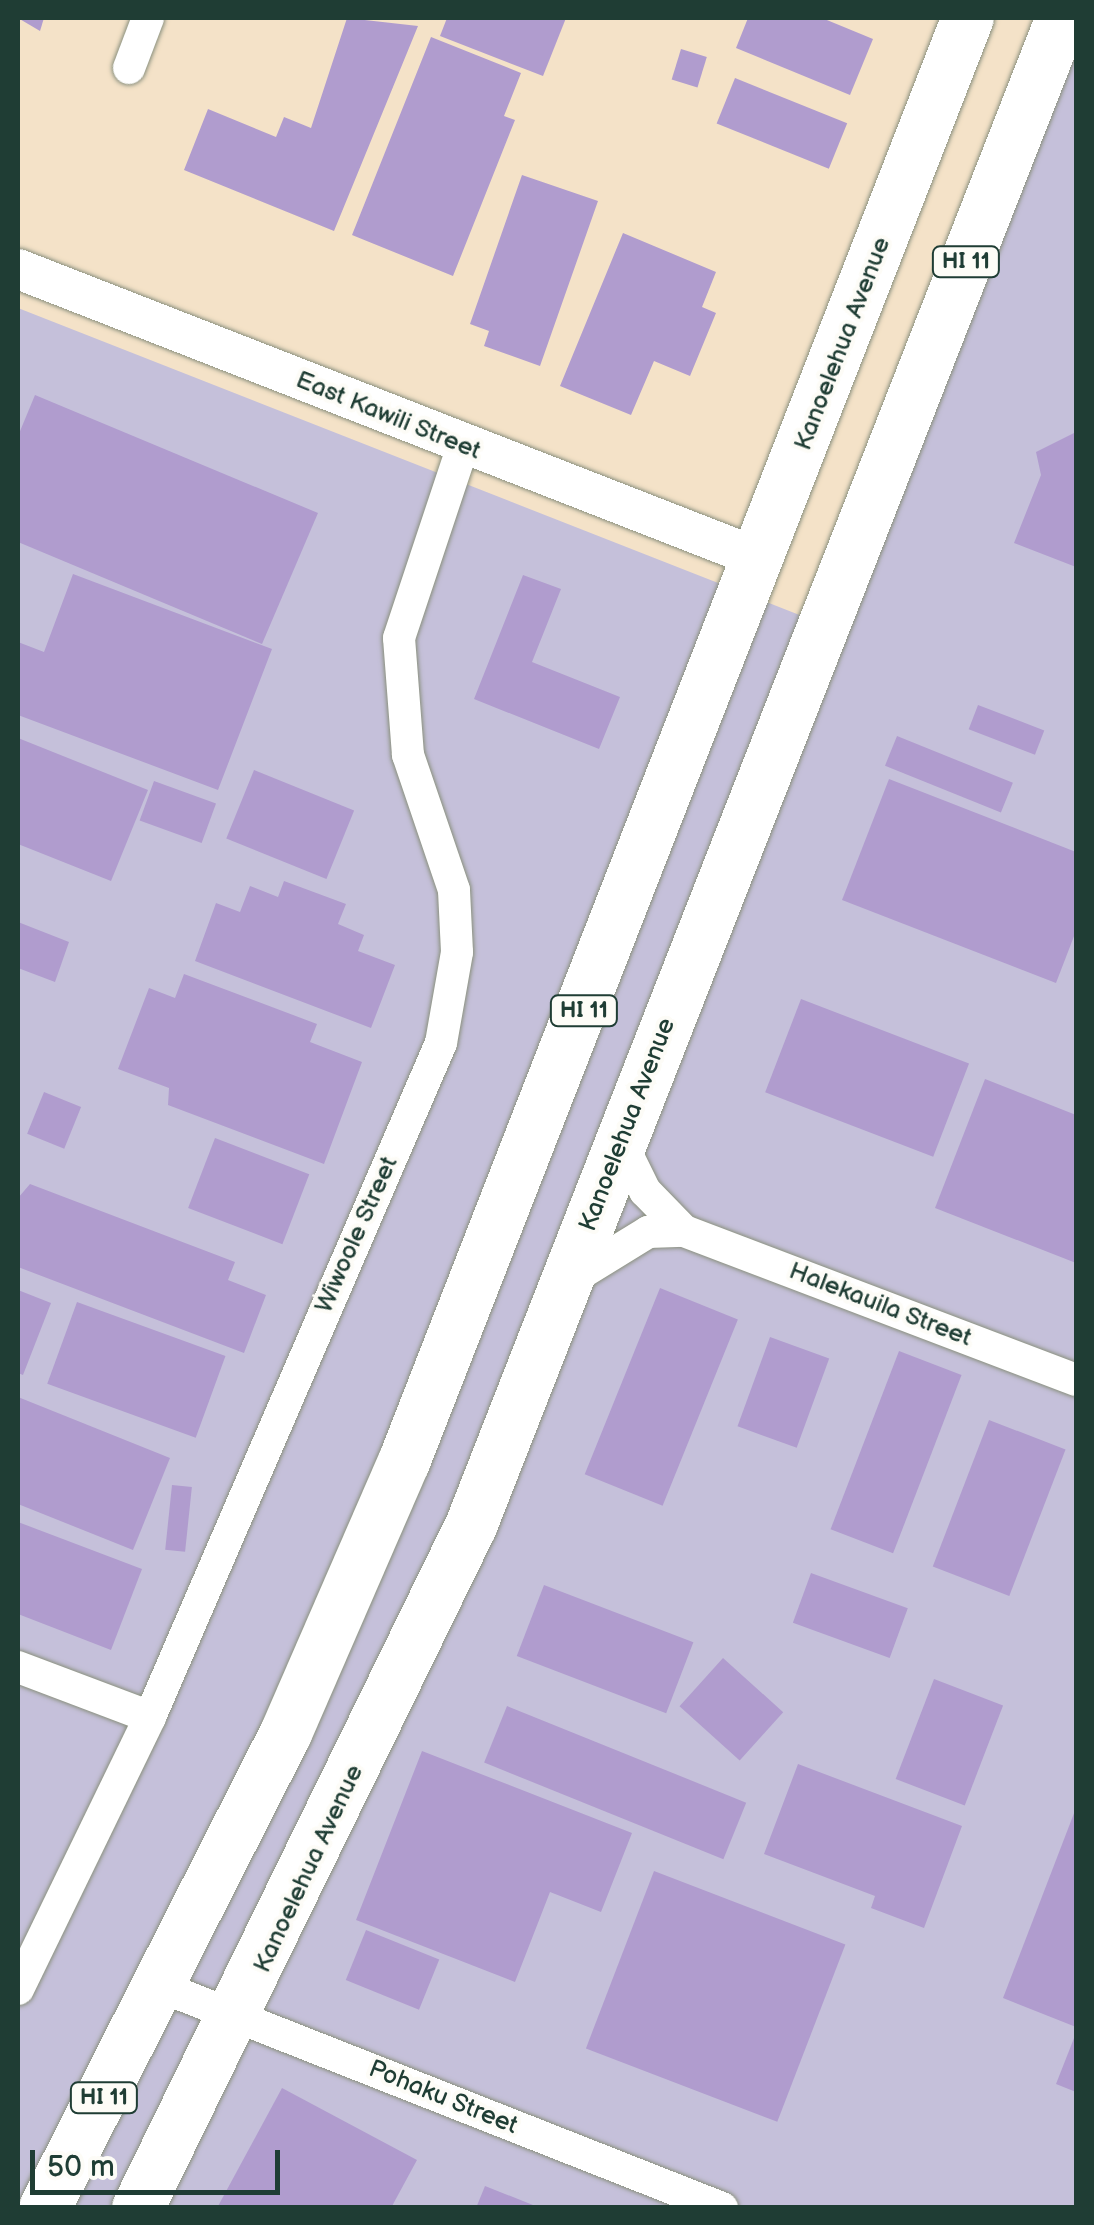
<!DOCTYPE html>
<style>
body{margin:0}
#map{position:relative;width:1094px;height:2225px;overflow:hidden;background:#f4e2c8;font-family:"Balsamiq Sans",sans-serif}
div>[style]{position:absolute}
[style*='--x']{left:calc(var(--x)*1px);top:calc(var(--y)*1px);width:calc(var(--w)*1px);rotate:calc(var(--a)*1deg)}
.industrial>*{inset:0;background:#c5c0da}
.building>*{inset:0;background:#b09cce;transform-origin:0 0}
.roads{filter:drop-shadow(0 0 2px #8a907e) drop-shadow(0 0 2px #8a907e)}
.minor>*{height:32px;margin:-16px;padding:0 16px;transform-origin:16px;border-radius:16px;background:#fff}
.tertiary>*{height:40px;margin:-20px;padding:0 20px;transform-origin:20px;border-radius:20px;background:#fff}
.trunk>*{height:52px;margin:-26px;padding:0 26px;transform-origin:26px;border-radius:26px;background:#fff}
span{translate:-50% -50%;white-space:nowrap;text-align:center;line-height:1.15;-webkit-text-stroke:8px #fdfcf7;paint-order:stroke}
.shield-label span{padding:2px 8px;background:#fdfcf7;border:2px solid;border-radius:8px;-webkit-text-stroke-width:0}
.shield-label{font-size:22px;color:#1f3d34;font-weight:700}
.street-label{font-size:25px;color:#1f3d34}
.frame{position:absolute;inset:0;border:20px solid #1f3d34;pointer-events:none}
.scale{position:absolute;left:30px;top:2150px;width:250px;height:45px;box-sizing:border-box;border:5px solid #1f3d34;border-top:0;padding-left:12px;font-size:30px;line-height:35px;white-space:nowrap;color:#1f3d34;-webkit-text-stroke:8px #fdfcf7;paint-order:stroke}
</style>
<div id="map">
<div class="industrial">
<div style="clip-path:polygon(1076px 18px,1076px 2207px,18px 2207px,18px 308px,835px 629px)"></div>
</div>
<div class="building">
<div style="clip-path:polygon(18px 18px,44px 18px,40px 31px)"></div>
<div style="clip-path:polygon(347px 18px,418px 26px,334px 231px,184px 170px,208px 109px,276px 137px,284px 117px,311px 128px)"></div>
<div style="clip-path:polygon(447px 18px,566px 18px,543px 76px,440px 36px)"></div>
<div style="clip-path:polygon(748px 18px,822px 18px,873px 39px,850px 95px,736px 48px)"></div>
<div style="clip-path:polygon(431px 37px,521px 73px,504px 116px,515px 120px,453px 276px,352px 235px)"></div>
<div style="left:681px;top:49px;width:27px;height:32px;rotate:17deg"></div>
<div style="left:735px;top:78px;width:121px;height:49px;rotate:22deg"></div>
<div style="clip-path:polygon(522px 175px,598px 201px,540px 366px,484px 346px,489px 331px,470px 324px)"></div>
<div style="clip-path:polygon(623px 233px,716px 272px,702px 307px,716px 313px,690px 376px,654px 361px,631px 415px,560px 386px)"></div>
<div style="clip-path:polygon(35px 395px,318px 513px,262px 644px,18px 542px,18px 436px)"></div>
<div style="clip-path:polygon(1076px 432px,1076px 567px,1014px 543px,1041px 475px,1036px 452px)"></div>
<div style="clip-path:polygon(73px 574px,272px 649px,218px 790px,18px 715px,18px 642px,44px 652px)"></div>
<div style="clip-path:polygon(523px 575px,561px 589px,532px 662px,620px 697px,599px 749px,474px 699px)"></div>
<div style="left:978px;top:705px;width:71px;height:26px;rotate:21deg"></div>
<div style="left:897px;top:736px;width:125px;height:32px;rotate:22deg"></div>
<div style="clip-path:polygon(18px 738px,148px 790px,111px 881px,18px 844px)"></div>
<div style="left:254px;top:770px;width:108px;height:74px;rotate:22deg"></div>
<div style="clip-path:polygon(889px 779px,1076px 852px,1076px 931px,1056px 983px,842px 900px)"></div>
<div style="left:154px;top:781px;width:66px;height:42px;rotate:20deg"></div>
<div style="clip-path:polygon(284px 881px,346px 904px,338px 924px,364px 935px,358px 951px,395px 965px,371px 1028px,195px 961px,216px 903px,240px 912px,250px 886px,278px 897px)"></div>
<div style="clip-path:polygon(18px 922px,69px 942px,55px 982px,18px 968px)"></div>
<div style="clip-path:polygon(184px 974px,317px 1024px,310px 1042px,362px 1062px,324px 1164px,168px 1105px,169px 1088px,118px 1069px,149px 988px,175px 998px)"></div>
<div style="left:801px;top:999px;width:180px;height:100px;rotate:21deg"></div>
<div style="clip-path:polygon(985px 1079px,1076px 1115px,1076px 1263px,935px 1208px)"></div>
<div style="left:44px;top:1092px;width:40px;height:45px;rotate:22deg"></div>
<div style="left:215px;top:1138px;width:101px;height:75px;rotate:21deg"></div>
<div style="clip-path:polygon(30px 1184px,235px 1262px,228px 1280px,266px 1295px,244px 1353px,18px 1267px,18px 1198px)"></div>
<div style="left:660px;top:1288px;width:84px;height:201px;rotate:22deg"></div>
<div style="clip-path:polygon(18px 1290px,51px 1303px,23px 1375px,18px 1373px)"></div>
<div style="left:77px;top:1302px;width:158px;height:87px;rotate:20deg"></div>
<div style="left:770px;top:1337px;width:63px;height:95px;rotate:20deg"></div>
<div style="left:899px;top:1351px;width:67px;height:191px;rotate:21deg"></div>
<div style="clip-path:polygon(18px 1397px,170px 1458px,133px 1550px,18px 1504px)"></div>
<div style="left:989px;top:1420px;width:82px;height:157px;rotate:21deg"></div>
<div style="left:172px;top:1485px;width:20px;height:65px;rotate:6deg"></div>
<div style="clip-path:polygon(18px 1522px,142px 1569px,111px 1650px,18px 1614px)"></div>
<div style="left:811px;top:1573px;width:103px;height:53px;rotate:20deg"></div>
<div style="left:544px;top:1585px;width:160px;height:76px;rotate:21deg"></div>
<div style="left:723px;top:1658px;width:81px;height:65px;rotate:42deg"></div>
<div style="left:934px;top:1679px;width:74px;height:107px;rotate:21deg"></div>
<div style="left:507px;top:1706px;width:258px;height:61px;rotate:22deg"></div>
<div style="clip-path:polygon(422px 1751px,632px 1833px,601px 1912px,550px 1892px,515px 1982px,356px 1920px)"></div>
<div style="clip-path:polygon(798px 1764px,962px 1826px,924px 1928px,871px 1908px,875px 1896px,764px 1854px)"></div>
<div style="clip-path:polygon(1076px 1808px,1076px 2027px,1003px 1998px)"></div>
<div style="left:654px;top:1871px;width:205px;height:190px;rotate:21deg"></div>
<div style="left:366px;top:1930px;width:79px;height:54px;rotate:22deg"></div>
<div style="clip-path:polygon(1076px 2033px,1076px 2092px,1056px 2084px)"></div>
<div style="clip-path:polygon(282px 2088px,417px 2160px,391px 2208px,217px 2208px)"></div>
<div style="clip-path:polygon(485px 2186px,538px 2207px,538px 2208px,476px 2208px)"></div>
</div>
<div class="roads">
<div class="minor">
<div style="--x:129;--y:68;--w:53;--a:-69.2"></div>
<div style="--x:621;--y:1142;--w:55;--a:63.9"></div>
<div style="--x:645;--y:1191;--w:56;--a:45.7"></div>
<div style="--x:570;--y:1280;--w:92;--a:-31.6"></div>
<div style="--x:648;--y:1232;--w:36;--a:-2"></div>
<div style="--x:684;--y:1231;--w:419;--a:20.8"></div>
<div style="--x:18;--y:1667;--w:141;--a:20.7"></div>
<div style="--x:164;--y:1988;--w:600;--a:21.52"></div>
<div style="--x:18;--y:1989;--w:302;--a:-64.1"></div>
<div style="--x:150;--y:1717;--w:734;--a:-66.65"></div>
<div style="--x:441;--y:1043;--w:92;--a:-80"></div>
<div style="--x:457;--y:952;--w:62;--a:-92.8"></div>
<div style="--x:454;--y:890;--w:143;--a:-108.8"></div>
<div style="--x:408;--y:755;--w:117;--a:-94.4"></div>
<div style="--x:399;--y:638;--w:202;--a:-71.6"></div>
</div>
<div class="tertiary">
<div style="--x:18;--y:269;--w:798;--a:21.32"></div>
</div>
<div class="trunk">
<div style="--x:45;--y:2208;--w:533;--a:-63.1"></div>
<div style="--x:286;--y:1733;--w:296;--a:-66.5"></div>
<div style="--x:404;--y:1462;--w:1550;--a:-68.67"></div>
<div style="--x:138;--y:2208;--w:759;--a:-63.98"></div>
<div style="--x:471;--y:1526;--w:1620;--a:-68.6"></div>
</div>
</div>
<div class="shield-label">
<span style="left:966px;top:262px">HI 11</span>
<span style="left:584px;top:1011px">HI 11</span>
<span style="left:104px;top:2098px">HI 11</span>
</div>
<div class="street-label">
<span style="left:843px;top:344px;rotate:-69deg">Kanoelehua Avenue</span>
<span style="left:388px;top:416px;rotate:22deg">East Kawili Street</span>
<span style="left:628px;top:1125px;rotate:-69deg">Kanoelehua Avenue</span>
<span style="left:357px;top:1235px;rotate:-66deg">Wiwoole Street</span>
<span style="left:880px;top:1305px;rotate:21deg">Halekauila Street</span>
<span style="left:309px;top:1869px;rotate:-65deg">Kanoelehua Avenue</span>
<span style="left:443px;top:2098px;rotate:22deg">Pohaku Street</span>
</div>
<div class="frame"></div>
<div class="scale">50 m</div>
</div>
